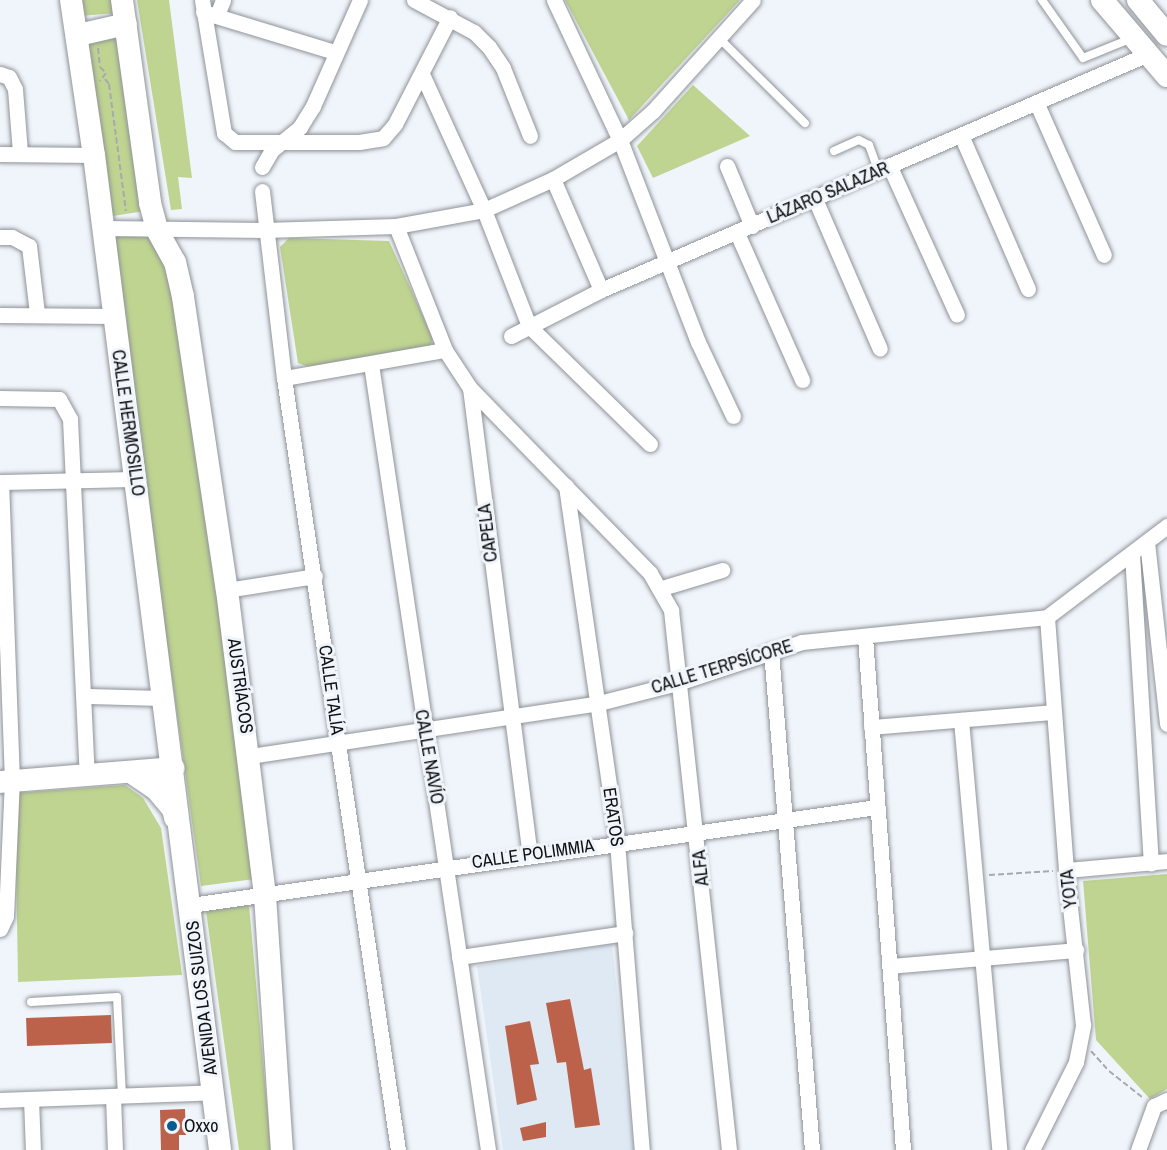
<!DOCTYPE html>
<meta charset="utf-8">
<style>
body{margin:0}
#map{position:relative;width:1167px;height:1150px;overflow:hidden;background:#f0f5fb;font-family:"Archivo Narrow",sans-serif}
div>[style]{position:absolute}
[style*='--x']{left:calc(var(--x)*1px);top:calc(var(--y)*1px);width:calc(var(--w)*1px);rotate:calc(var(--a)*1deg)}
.built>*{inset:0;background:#dee9f4}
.green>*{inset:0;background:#bfd490;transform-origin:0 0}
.building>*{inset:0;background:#bc624a;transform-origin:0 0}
.path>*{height:2px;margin-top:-1px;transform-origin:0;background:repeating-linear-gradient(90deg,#a6aaaf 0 6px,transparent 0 9px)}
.roads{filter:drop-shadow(0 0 2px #8f9398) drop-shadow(0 0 2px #8f9398)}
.lane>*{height:8px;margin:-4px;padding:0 4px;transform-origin:4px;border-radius:4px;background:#fff}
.street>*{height:15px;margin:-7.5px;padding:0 7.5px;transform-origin:7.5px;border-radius:7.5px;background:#fff}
.secondary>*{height:22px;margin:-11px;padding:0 11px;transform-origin:11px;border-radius:11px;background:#fff}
.dots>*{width:16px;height:16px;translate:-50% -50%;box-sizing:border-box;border:3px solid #f0f5fb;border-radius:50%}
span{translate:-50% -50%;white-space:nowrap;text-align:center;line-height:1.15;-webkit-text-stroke:6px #f0f5fb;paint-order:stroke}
.street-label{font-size:18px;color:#0f1113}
.poi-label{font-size:18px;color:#0f1113}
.left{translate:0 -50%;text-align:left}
</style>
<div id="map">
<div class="built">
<div style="clip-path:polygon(612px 944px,634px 1150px,503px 1150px,477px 966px)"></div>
</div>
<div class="green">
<div style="clip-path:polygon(78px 0,114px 0,116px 13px,80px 16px)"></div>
<div style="clip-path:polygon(137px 0,169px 0,192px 178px,178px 177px,182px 209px,171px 210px)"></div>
<div style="clip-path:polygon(565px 0,740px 0,629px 120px)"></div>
<div style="left:118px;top:34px;width:179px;height:35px;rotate:81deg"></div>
<div style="clip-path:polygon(693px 85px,750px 136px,653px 178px,637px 146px)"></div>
<div style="clip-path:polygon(110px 236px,152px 236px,177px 295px,255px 879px,201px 886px)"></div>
<div style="clip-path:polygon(289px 238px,389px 241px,433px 338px,430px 348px,309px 367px,298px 363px,280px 247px)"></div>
<div style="clip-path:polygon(125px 785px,143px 798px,161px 828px,182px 975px,18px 982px,15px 793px)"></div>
<div style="clip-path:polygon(1167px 874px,1167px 1089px,1150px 1099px,1096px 1040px,1083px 881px)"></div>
<div style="clip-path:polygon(249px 905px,271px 1150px,239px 1150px,206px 911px)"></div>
</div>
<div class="building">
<div style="clip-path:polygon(570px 999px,584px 1070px,591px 1068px,600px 1125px,575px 1128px,566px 1062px,557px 1063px,546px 1003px)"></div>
<div style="left:111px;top:1015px;width:28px;height:85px;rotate:88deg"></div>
<div style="clip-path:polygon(530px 1021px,539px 1064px,530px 1065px,537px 1100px,517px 1105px,505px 1026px)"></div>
<div style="clip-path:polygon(185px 1109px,186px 1135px,179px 1135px,179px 1150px,161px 1150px,160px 1110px)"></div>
<div style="clip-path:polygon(546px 1122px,546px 1137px,523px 1141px,520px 1128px)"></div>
</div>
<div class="path">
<div style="--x:98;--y:48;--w:19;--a:84"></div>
<div style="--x:100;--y:67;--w:8;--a:45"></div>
<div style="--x:106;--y:73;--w:10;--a:127"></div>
<div style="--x:105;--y:79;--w:6;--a:51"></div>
<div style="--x:109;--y:84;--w:128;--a:82.4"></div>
<div style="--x:989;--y:875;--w:64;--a:-3.6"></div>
<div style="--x:1091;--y:1051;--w:27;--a:48"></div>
<div style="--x:1109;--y:1071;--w:42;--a:38.2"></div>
</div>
<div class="roads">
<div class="lane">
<div style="--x:1042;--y:0;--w:71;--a:54.7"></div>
<div style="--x:1083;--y:58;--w:51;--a:-22"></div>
<div style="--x:719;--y:38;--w:121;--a:44.7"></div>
<div style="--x:834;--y:151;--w:27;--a:-24"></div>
<div style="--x:859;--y:140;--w:11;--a:27"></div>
<div style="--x:869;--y:145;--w:29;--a:70"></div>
<div style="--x:31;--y:1002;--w:86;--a:-3.3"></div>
<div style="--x:117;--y:997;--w:99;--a:87.1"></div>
</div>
<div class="street">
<div style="--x:202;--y:0;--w:135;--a:80.6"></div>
<div style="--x:224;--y:133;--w:14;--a:39"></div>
<div style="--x:235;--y:142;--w:124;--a:0"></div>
<div style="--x:359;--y:142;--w:24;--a:-9"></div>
<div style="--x:383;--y:138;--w:18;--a:-49"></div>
<div style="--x:395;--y:124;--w:120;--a:-62.8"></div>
<div style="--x:414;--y:0;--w:68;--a:28.1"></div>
<div style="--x:474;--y:32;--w:21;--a:45"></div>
<div style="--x:489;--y:47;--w:25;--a:56"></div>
<div style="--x:503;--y:68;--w:73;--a:68.3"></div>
<div style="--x:554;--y:0;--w:155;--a:64.8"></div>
<div style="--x:620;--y:140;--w:217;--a:68.9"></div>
<div style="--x:698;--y:342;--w:82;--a:64.7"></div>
<div style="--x:203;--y:12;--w:138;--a:16.9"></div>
<div style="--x:217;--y:15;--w:16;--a:-68"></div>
<div style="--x:0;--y:74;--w:9;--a:18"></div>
<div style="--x:9;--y:77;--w:13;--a:63"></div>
<div style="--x:15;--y:89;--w:64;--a:85.5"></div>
<div style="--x:422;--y:74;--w:149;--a:65.5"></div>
<div style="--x:484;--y:210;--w:124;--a:68.8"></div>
<div style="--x:529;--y:326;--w:169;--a:44.3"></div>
<div style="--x:1037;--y:104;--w:165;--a:66.1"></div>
<div style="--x:961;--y:135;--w:168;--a:66.5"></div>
<div style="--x:0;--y:154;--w:94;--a:0.6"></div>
<div style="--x:727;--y:166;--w:65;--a:67.4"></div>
<div style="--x:262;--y:167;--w:20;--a:-60"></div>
<div style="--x:272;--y:150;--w:36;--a:-39"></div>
<div style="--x:300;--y:127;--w:25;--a:-58"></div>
<div style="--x:313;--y:106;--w:116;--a:-66.1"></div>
<div style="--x:890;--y:167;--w:162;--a:65.6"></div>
<div style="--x:553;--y:179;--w:121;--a:66.6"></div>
<div style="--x:262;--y:191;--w:188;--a:83.3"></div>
<div style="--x:284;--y:378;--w:780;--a:81.6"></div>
<div style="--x:815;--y:199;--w:163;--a:66.6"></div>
<div style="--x:396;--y:226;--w:133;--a:68.4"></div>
<div style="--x:445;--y:350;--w:45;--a:56.7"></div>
<div style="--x:470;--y:388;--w:471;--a:82.7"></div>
<div style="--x:104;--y:228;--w:160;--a:0.7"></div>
<div style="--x:264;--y:230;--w:132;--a:-1.7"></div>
<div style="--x:396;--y:226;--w:89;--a:-10.3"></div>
<div style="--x:484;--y:210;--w:76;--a:-24.2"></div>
<div style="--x:553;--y:179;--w:78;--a:-30.2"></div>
<div style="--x:620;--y:140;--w:44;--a:-41.3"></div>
<div style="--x:653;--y:111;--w:149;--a:-48"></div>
<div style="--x:737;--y:233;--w:161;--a:66.1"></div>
<div style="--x:0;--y:237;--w:12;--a:0"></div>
<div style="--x:12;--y:237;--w:19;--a:28"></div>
<div style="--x:29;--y:246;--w:67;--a:83.2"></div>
<div style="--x:0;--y:315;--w:114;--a:0.5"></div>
<div style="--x:511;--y:336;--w:101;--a:-27.1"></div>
<div style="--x:601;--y:290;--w:596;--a:-23.34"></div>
<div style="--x:371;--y:364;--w:795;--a:81.53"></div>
<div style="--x:284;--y:378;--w:163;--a:-9.9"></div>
<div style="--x:470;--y:388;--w:258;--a:45.8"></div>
<div style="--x:650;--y:573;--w:43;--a:60.4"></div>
<div style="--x:671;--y:610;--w:543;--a:83.87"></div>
<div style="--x:0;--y:398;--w:59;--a:1"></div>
<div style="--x:59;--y:399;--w:23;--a:61"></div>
<div style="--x:70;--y:419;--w:355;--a:87.3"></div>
<div style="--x:0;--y:482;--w:136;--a:-1.3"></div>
<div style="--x:566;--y:486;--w:360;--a:81.8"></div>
<div style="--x:617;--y:842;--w:309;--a:85.4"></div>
<div style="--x:1147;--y:542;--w:183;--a:83.7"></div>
<div style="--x:1132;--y:554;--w:310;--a:86.5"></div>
<div style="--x:662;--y:588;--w:63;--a:-16.7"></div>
<div style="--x:227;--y:590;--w:89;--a:-9"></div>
<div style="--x:865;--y:637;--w:514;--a:85.76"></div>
<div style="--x:771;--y:651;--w:501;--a:85.3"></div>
<div style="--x:87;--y:696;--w:76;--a:1.5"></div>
<div style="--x:961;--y:720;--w:432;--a:84.9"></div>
<div style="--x:871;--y:727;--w:183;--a:-4.7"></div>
<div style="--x:250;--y:756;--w:349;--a:-8.6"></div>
<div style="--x:595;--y:704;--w:89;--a:-14.3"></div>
<div style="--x:681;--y:682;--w:127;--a:-18.3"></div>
<div style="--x:802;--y:642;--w:246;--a:-5.8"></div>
<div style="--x:1047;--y:617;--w:151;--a:-37.2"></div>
<div style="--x:1066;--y:870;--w:101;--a:-5.1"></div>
<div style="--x:191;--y:905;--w:692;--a:-8.14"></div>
<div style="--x:0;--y:929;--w:14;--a:-65"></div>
<div style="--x:6;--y:916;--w:135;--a:-87.5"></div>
<div style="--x:12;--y:781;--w:299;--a:-92.1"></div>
<div style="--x:459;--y:957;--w:168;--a:-8.2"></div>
<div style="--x:890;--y:966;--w:187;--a:-4.9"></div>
<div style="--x:113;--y:1096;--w:54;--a:87.9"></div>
<div style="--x:31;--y:1099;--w:51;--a:87.8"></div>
<div style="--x:0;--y:1100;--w:214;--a:-2.1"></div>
<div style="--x:1032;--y:1150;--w:98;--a:-63.4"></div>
<div style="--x:1076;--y:1062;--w:38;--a:-79"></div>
<div style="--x:1083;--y:1025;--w:156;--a:-96.3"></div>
<div style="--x:1066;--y:870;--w:254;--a:-94.3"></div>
<div style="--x:1138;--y:1150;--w:47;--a:-70"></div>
<div style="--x:1154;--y:1106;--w:14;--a:-25"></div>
</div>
<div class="secondary">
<div style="--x:71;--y:0;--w:157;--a:81.6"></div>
<div style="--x:94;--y:155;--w:1003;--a:82.78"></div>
<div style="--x:122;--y:0;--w:205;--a:82.1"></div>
<div style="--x:150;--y:203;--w:28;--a:75"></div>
<div style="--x:157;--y:230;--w:37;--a:61"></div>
<div style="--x:175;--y:262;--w:36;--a:77"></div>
<div style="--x:183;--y:297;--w:296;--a:81.5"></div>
<div style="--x:227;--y:590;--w:308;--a:82.9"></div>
<div style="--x:265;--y:896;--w:255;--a:86.2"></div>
<div style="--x:1102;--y:0;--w:100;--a:49.5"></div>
<div style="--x:1138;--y:0;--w:45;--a:50.4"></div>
<div style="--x:78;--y:35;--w:49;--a:-12.9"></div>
<div style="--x:132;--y:773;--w:29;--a:34"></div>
<div style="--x:156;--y:789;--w:26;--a:50"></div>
<div style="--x:173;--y:809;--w:9;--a:77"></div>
<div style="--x:0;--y:782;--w:174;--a:-4.6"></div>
</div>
</div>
<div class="dots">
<div style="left:172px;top:1126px;background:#075d8f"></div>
</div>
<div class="street-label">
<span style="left:828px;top:193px;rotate:-23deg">LÁZARO SALAZAR</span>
<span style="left:128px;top:423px;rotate:82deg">CALLE HERMOSILLO</span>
<span style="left:488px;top:533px;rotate:-97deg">CAPELA</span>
<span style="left:722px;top:667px;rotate:-17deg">CALLE TERPSÍCORE</span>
<span style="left:240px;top:686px;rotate:82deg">AUSTRÍACOS</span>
<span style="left:331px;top:690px;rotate:82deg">CALLE TALÍA</span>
<span style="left:429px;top:757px;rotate:80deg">CALLE NAVÍO</span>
<span style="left:613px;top:817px;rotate:82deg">ERATOS</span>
<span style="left:533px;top:854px;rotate:-8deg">CALLE POLIMMIA</span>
<span style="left:701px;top:868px;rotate:-96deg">ALFA</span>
<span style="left:1069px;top:889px;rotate:-96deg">YOTA</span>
<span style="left:202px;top:998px;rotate:-97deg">AVENIDA LOS SUIZOS</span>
</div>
<div class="poi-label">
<span class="left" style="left:184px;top:1126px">Oxxo</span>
</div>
</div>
